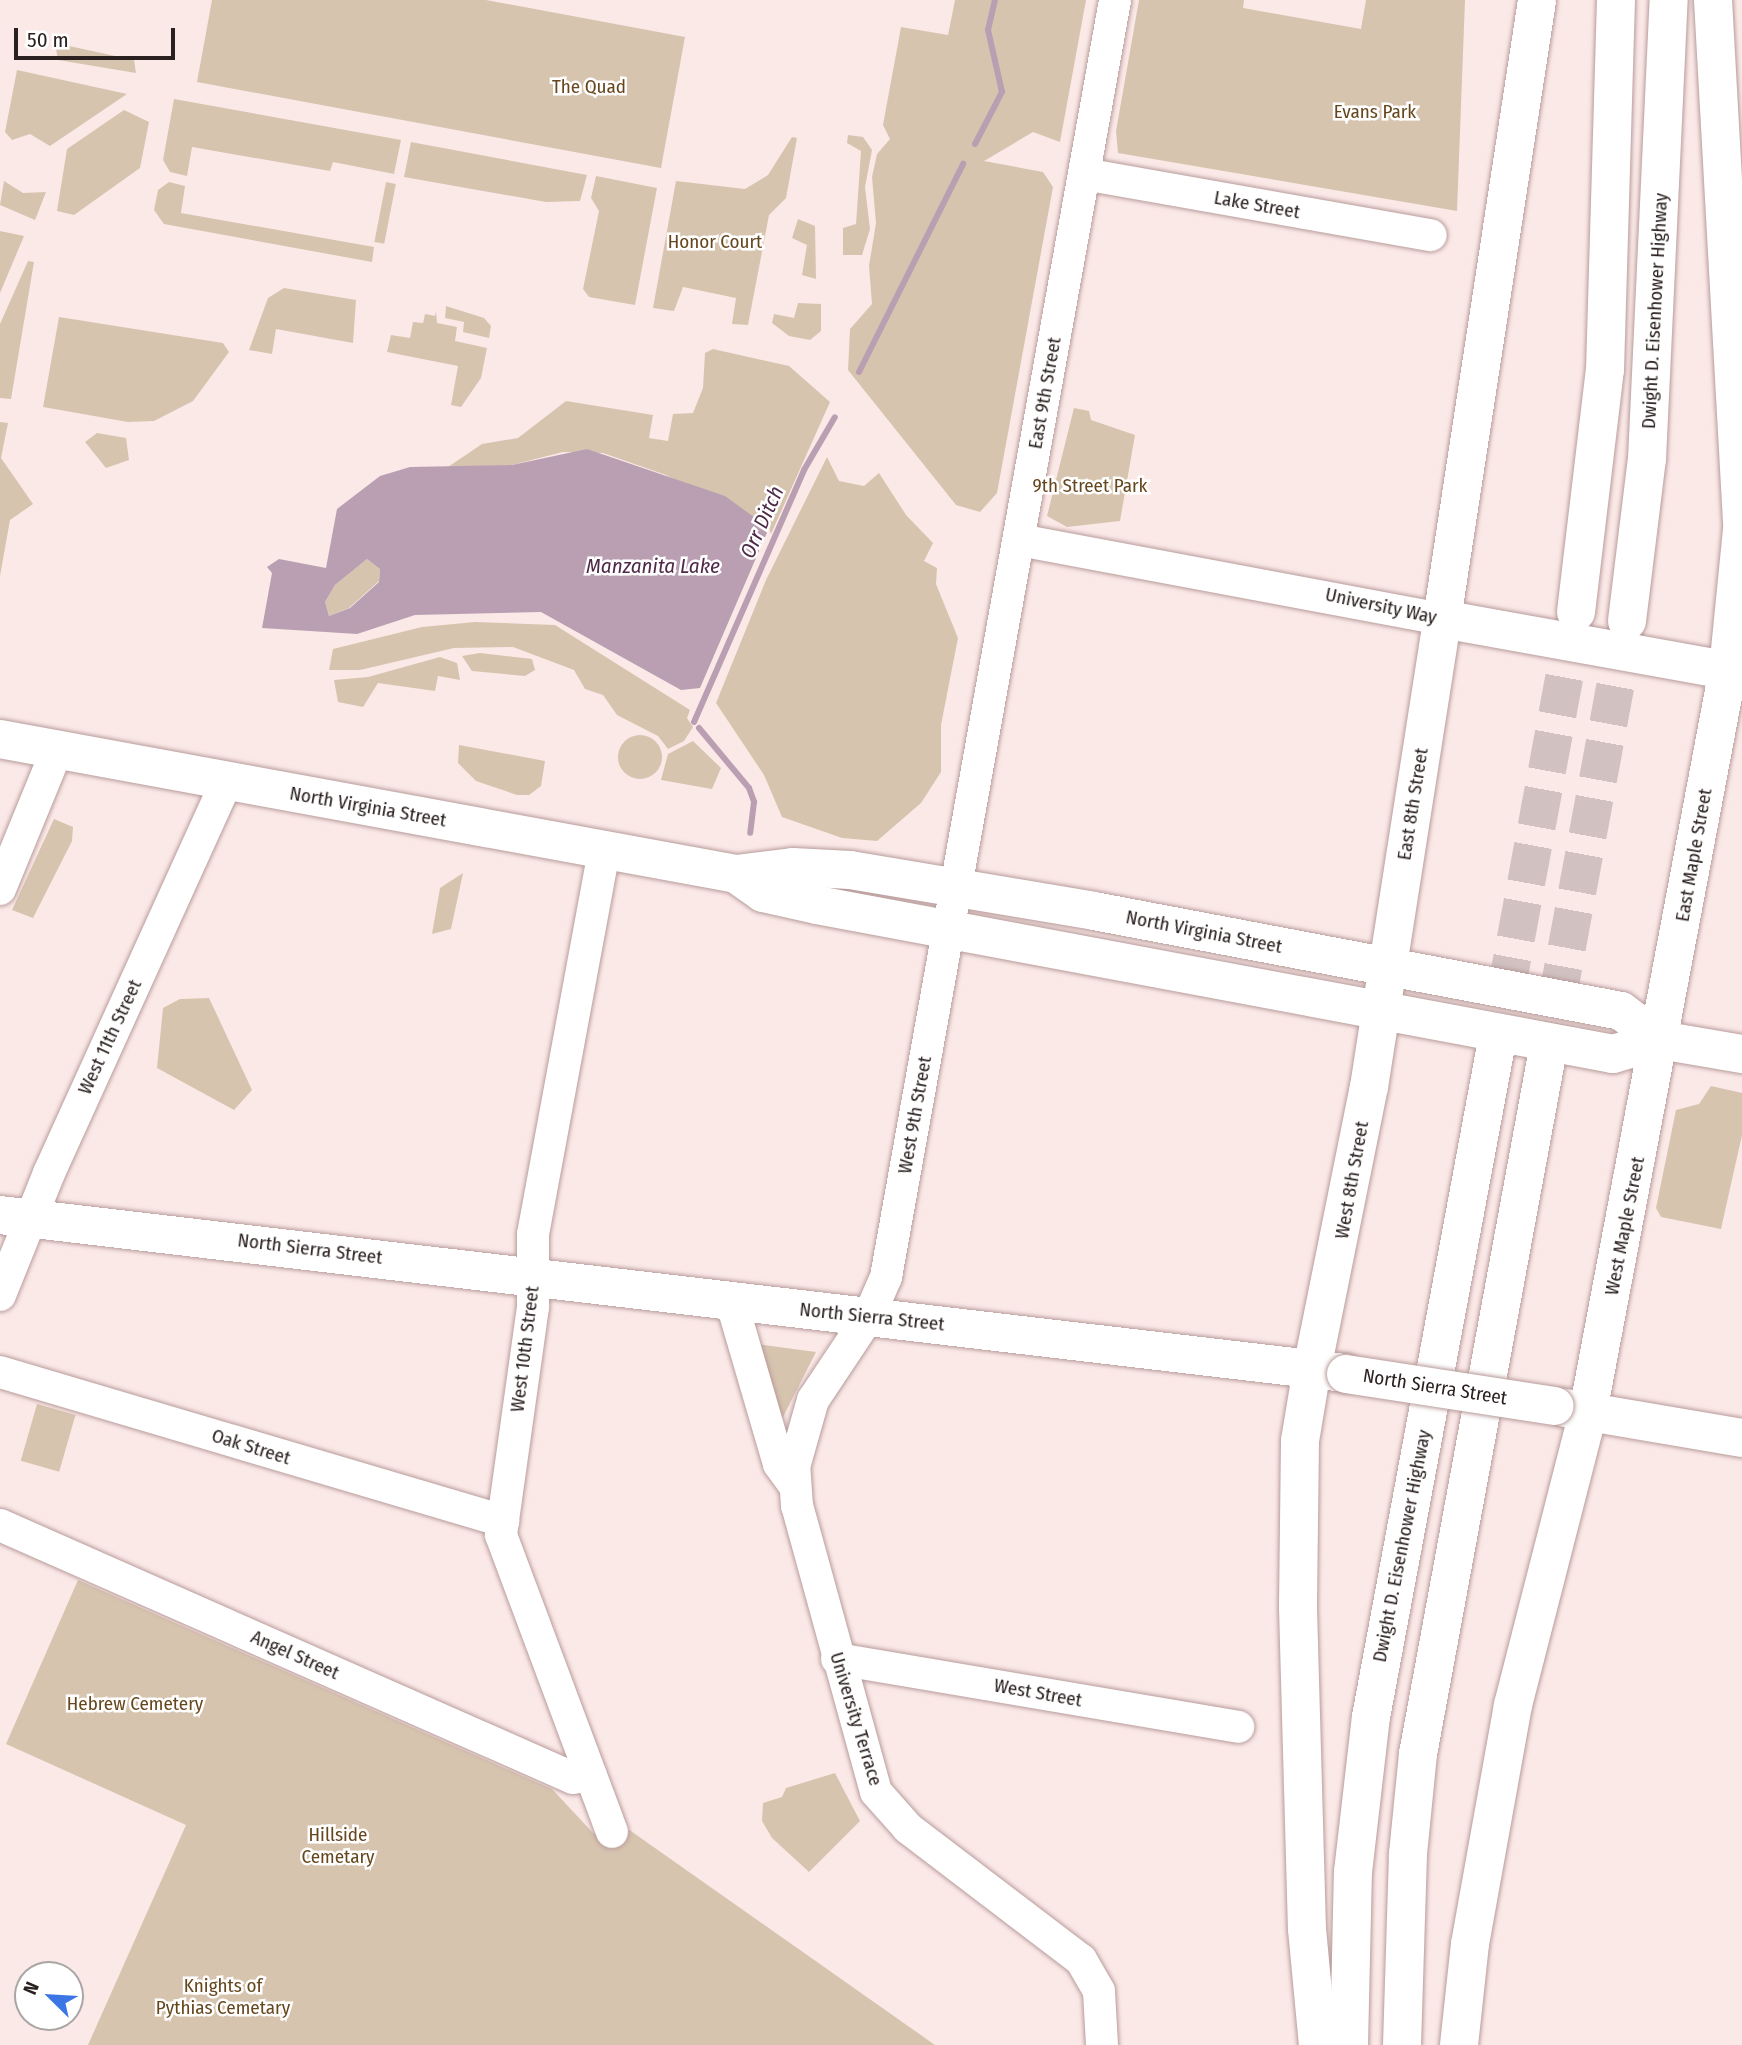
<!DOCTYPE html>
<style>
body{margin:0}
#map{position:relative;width:1742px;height:2045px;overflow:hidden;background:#fbe9e8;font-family:"Fira Sans Condensed",sans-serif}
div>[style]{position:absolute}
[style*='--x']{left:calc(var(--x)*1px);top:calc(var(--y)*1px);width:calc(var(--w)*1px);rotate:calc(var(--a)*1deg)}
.green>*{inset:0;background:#d7c4af;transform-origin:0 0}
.round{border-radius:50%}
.water>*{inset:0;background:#ba9fb3}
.stream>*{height:6px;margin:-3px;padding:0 3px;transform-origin:3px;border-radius:3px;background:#ba9fb3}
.highway-tunnel>*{height:38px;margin-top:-19px;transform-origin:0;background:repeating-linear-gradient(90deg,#d1c1c0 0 38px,transparent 0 57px)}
.roads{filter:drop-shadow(0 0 2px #b89c9b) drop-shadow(0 0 2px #b89c9b)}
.minor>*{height:32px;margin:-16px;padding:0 16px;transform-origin:16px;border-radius:16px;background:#fff}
.major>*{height:38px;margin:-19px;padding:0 19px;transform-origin:19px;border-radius:19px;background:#fff}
.highway>*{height:38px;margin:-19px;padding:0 19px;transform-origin:19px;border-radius:19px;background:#fff}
.bridges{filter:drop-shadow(0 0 2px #b89c9b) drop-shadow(0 0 2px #b89c9b)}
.major-bridge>*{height:38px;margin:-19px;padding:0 19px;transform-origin:19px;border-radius:19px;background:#fff}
span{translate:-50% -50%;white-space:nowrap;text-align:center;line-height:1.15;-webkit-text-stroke:5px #fff;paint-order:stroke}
.park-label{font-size:19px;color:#66461c}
.street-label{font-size:19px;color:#2a201f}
.water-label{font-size:21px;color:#4f2948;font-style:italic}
.north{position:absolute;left:14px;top:1961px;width:70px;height:70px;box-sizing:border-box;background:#fff;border:2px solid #aaa6a5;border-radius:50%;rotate:294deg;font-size:19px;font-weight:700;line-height:28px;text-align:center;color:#2a201f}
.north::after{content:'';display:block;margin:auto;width:24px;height:32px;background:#3c76e5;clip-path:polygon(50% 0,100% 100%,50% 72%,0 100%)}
.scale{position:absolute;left:14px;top:28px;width:161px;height:32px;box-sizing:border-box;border:4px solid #2a201f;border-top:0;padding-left:9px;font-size:21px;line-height:24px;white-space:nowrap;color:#2a201f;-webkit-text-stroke:5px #fff;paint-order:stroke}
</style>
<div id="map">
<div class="green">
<div style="clip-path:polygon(212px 0,486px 0,685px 37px,661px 168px,197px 82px)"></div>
<div style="clip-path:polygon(955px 0,1086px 0,1060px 142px,1033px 132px,984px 161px,1043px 172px,1053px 187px,997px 493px,980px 512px,956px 505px,848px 370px,850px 329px,872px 304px,869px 266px,876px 223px,872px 177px,877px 154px,890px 139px,883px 125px,901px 27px,948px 35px)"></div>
<div style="clip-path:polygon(1139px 0,1244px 0,1243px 8px,1361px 29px,1366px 0,1465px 0,1457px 211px,1118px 153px,1116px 131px)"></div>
<div style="clip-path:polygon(55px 43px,134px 60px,136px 73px,58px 60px)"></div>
<div style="clip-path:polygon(17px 70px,127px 94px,50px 146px,30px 134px,12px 140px,5px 132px)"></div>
<div style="clip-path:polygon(174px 99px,401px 140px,394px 174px,333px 162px,330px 171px,192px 147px,187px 176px,170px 172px,163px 160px)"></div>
<div style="clip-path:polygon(124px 110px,149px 122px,140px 168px,74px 215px,57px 211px,67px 149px)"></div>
<div style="clip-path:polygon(848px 135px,863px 137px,872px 150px,865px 187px,870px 229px,862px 255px,843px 255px,843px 228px,856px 224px,861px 151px,847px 143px)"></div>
<div style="clip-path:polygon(792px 137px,797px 138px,786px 198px,769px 215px,748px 325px,732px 324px,736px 298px,683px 287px,674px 311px,653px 308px,676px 181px,745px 189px,768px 175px)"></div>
<div style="clip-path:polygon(411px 142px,587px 175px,580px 201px,546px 202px,404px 177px)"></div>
<div style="clip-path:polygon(596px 176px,657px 188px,635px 305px,589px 297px,583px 289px,599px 211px,591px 198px)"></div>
<div style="clip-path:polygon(4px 181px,23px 193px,46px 192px,35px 220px,0 205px)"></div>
<div style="clip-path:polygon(169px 182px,185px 186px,181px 213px,374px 247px,372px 262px,164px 224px,154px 210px,158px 190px)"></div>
<div style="left:386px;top:182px;width:10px;height:61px;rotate:11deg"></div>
<div style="clip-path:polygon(798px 219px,815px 226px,816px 279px,802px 275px,807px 245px,792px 238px)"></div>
<div style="clip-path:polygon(0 231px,24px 236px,0 293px)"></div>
<div style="clip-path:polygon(28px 261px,34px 262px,11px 399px,0 398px,0 324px)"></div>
<div style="clip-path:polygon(284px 288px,356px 300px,353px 343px,276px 329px,272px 354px,249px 350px,268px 298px)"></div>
<div style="clip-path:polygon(798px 303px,821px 304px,821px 331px,810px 340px,789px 336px,772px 323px,774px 314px,794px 318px)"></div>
<div style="clip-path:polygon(446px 306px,484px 318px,491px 326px,489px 338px,463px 332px,464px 322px,445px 318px)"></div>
<div style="clip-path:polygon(436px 311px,437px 323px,457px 327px,455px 341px,487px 348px,481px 378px,461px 407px,451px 405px,458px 366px,387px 352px,391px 335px,410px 338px,413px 322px,423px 323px,425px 314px,435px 316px)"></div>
<div style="clip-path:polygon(59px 317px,223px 343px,229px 352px,193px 401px,154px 421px,128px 422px,43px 407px)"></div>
<div style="clip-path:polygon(713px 349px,789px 366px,830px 402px,771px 534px,769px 528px,666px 475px,603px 453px,563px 452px,512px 465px,445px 469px,482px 444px,518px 438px,566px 401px,653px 415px,649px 438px,668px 441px,673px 414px,693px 413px,703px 388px,705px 353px)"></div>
<div style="clip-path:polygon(1074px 408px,1089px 411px,1091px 420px,1135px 435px,1120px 521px,1067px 527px,1047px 516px)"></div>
<div style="clip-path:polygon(0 422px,8px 423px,1px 458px,33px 504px,10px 520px,0 576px)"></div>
<div style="clip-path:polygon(97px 433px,126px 438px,129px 460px,106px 468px,85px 442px)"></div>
<div style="clip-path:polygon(827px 457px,839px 481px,864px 486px,879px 473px,906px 515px,933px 543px,924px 561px,937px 568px,936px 584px,958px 638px,941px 725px,941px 772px,921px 803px,877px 841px,842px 838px,782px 817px,764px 775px,716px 703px,766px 580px)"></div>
<div style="clip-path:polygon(367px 559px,380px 569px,379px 581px,349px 608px,329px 616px,325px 602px,335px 585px)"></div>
<div style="clip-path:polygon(475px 622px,555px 625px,690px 710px,687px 718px,693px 727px,684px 741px,668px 749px,658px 736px,617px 715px,603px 695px,585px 689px,574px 670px,513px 647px,454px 648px,360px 670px,329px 670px,333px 649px,422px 627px)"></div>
<div style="clip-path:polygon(480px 653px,532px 659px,535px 670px,525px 676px,472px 671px,462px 656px)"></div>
<div style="clip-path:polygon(440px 657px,457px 663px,460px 680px,438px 676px,435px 691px,378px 683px,363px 707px,338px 702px,334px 680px,368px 677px)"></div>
<div class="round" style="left:618px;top:735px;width:44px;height:44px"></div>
<div style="clip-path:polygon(693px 741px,721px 768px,712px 789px,661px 780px,668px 754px)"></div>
<div style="clip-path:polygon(459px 745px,545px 761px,541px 786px,529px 795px,517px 795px,476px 781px,458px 763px)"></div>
<div style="clip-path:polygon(54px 819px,73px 827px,72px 841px,33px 918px,12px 910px)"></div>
<div style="clip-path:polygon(463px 873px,451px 929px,432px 934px,440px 888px)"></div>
<div style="clip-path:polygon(209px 998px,252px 1090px,234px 1110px,157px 1068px,163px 1008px,180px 999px)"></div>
<div style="clip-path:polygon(1711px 1086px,1742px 1093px,1742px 1135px,1721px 1229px,1661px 1217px,1656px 1208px,1676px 1110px,1699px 1104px)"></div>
<div style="clip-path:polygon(757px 1344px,816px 1352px,781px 1421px)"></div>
<div style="left:37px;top:1404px;width:40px;height:59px;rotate:16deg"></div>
<div style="clip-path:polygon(78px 1580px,552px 1789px,594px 1834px,628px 1829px,935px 2045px,88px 2045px,186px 1825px,6px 1744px)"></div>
<div style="clip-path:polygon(835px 1773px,860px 1821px,809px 1872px,772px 1838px,762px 1821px,763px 1803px,782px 1797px,786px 1788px)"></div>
</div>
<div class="water">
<div style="clip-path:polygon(evenodd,587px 449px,725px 496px,769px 528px,700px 688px,681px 690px,541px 612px,415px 615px,357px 634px,262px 628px,272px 573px,267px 567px,279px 559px,326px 568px,337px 509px,380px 476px,410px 467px,512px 465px,587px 449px,367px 559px,380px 569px,379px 582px,350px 608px,329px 616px,325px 602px,335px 585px,367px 559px)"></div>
</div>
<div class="stream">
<div style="--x:975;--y:144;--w:59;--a:-62.6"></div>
<div style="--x:1002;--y:92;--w:64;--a:-102.7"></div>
<div style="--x:988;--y:30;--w:31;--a:-77"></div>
<div style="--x:859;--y:372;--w:233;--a:-63.4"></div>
<div style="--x:694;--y:722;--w:275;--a:-66.4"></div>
<div style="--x:804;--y:470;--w:61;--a:-59.7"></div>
<div style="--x:699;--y:728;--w:78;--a:50.2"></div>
<div style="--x:749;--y:788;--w:15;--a:70"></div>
<div style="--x:754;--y:802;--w:31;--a:97"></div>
</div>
<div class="highway-tunnel">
<div style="--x:1495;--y:1051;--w:446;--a:-79.5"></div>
<div style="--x:1546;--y:1060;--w:446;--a:-79.5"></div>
</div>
<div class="roads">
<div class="minor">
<div style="--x:1084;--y:174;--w:352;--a:10"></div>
<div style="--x:1019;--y:540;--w:430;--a:10.6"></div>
<div style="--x:604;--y:851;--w:390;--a:100.5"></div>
<div style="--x:533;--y:1234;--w:73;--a:90"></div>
<div style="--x:533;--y:1307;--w:230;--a:98"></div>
<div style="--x:501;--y:1535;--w:317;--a:69.5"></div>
<div style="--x:0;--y:889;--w:150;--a:-67.7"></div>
<div style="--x:0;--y:1295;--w:131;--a:-68.1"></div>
<div style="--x:49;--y:1173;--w:429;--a:-65.6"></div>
<div style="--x:731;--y:1300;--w:171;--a:73.7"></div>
<div style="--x:779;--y:1464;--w:26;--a:54"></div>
<div style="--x:0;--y:1372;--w:525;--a:16.5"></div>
<div style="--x:0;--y:1525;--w:626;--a:23.82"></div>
<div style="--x:573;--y:1778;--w:18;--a:-9"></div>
<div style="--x:837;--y:1659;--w:407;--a:9.6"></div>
<div style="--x:1102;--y:2045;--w:54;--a:-93.2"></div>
<div style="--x:1099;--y:1991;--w:36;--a:-120"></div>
<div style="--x:1081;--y:1960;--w:218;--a:-142.7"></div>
<div style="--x:908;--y:1828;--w:48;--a:-131.6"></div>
<div style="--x:876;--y:1792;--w:297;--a:-105.4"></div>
<div style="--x:797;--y:1506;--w:39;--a:-94"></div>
<div style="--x:794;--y:1467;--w:70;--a:-74.2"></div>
<div style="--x:813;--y:1400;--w:101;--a:-56.3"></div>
<div style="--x:869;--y:1316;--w:43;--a:-66.4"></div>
<div style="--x:886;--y:1277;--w:1297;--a:-79.83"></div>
</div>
<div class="major">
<div style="--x:0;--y:739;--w:748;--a:10.39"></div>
<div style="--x:736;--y:874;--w:57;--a:-7"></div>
<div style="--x:793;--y:867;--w:57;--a:3"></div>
<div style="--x:850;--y:870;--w:247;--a:9.5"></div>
<div style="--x:1094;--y:911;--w:536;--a:10.74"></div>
<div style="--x:1621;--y:1011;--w:49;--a:36.6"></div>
<div style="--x:736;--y:874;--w:33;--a:35"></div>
<div style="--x:763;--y:893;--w:55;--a:12.5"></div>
<div style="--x:817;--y:905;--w:810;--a:10.6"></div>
<div style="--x:1613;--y:1054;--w:49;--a:-16.6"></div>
<div style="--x:1660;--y:1040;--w:83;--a:9.7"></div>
<div style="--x:0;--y:1215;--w:1353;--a:6.7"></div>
<div style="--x:1312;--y:1369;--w:288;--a:-78.6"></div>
<div style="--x:1369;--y:1087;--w:474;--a:-81.1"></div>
<div style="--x:1442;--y:619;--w:305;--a:10.2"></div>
<div style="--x:1565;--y:1408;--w:180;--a:9.6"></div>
<div style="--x:1588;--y:1412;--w:755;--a:-79.32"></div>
</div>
<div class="highway">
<div style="--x:1713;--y:0;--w:523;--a:86.82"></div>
<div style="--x:1576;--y:612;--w:244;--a:-83.2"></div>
<div style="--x:1605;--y:370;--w:370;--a:-88.3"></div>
<div style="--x:1442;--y:619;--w:626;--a:-81.27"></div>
<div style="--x:1627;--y:621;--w:163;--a:-83"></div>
<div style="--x:1647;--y:459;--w:460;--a:-87.3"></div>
<div style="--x:1728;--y:670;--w:142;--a:-84.3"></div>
<div style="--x:1312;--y:1369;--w:73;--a:99.5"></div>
<div style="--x:1300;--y:1441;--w:167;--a:90.7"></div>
<div style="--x:1298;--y:1608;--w:321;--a:88.4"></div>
<div style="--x:1307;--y:1929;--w:117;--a:84.6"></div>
<div style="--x:1349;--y:2045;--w:173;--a:-88.7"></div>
<div style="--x:1353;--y:1872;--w:156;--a:-83.4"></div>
<div style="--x:1371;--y:1717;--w:677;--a:-79.45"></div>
<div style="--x:1402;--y:2045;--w:191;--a:-88.2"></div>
<div style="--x:1408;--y:1854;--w:100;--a:-84.3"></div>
<div style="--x:1418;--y:1754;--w:706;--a:-79.55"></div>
<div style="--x:1459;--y:2045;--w:102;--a:-83.8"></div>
<div style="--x:1470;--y:1944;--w:243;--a:-79.8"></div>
<div style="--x:1513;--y:1705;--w:302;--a:-75.6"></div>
</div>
</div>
<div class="bridges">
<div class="major-bridge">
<div style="--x:1346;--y:1374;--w:211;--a:8.7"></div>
</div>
</div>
<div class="park-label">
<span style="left:589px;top:87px">The Quad</span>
<span style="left:1375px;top:112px">Evans Park</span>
<span style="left:715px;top:242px">Honor Court</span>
<span style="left:1090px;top:486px">9th Street Park</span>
<span style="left:135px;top:1704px">Hebrew Cemetery</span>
<span style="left:338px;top:1846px">Hillside<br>Cemetary</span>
<span style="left:223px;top:1997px">Knights of<br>Pythias Cemetary</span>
</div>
<div class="street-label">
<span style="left:1257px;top:205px;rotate:10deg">Lake Street</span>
<span style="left:1655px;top:311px;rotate:-87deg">Dwight D. Eisenhower Highway</span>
<span style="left:1045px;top:393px;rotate:-80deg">East 9th Street</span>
<span style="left:1381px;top:606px;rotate:12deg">University Way</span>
<span style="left:1413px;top:804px;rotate:-81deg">East 8th Street</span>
<span style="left:368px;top:807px;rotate:10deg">North Virginia Street</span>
<span style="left:1694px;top:855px;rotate:-80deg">East Maple Street</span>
<span style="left:1204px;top:932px;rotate:11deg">North Virginia Street</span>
<span style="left:110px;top:1037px;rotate:-65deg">West 11th Street</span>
<span style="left:915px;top:1115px;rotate:-80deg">West 9th Street</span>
<span style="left:1352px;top:1180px;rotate:-80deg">West 8th Street</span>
<span style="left:1625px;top:1226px;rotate:-79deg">West Maple Street</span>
<span style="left:310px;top:1249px;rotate:7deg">North Sierra Street</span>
<span style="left:872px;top:1317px;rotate:6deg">North Sierra Street</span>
<span style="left:525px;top:1349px;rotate:-83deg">West 10th Street</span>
<span style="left:1435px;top:1387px;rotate:9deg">North Sierra Street</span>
<span style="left:251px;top:1447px;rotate:17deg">Oak Street</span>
<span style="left:1402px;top:1546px;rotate:-79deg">Dwight D. Eisenhower Highway</span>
<span style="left:295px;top:1655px;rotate:24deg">Angel Street</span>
<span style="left:1038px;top:1693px;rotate:10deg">West Street</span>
<span style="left:856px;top:1719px;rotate:73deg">University Terrace</span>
</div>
<div class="water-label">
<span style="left:762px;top:522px;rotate:-66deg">Orr Ditch</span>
<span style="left:653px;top:566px">Manzanita Lake</span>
</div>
<div class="north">N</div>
<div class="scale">50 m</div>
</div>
